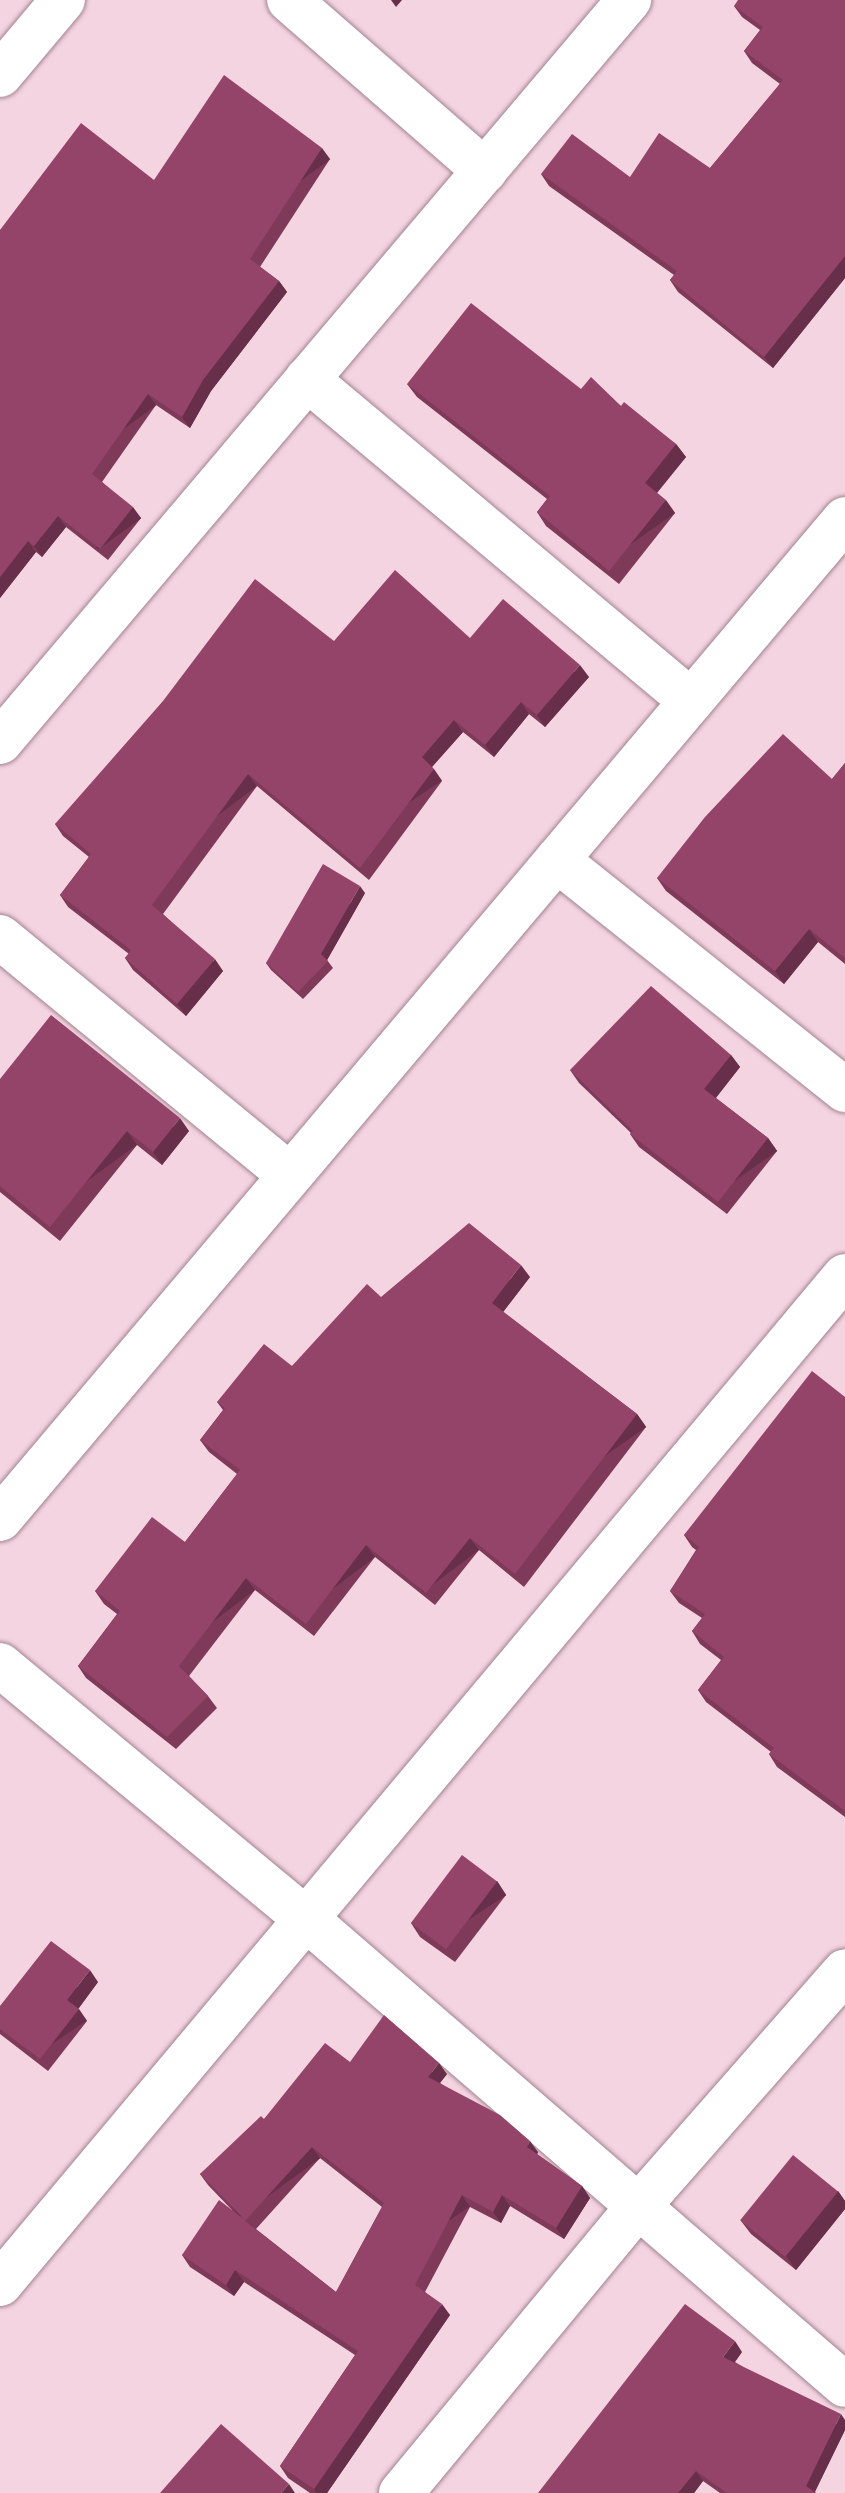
<!DOCTYPE html>
<style>
body{margin:0}
#map{position:relative;width:845px;height:2493px;overflow:hidden;background:#f5d4e1;font-family:Barlow,sans-serif}
div>[style]{position:absolute}
[style*='--x']{left:calc(var(--x)*1px);top:calc(var(--y)*1px);width:calc(var(--w)*1px);rotate:calc(var(--a)*1deg)}
.roads{filter:drop-shadow(0 0 2px #a0838e) drop-shadow(0 0 2px #a0838e)}
.street>*{height:44px;margin:-22px;padding:0 22px;transform-origin:22px;border-radius:22px;background:#fff}
.wall>*{inset:0;background:#7f3a5a}
.shaded-wall>*{inset:0;background:#682f4a;transform-origin:0 0}
.building>*{inset:0;background:#944369;transform-origin:0 0}
span{translate:-50% -50%;white-space:nowrap;text-align:center;line-height:1.15;-webkit-text-stroke:8px #fff;paint-order:stroke}
</style>
<div id="map">
<div class="roads">
<div class="street">
<div style="--x:289;--y:0;--w:260;--a:41.1"></div>
<div style="--x:0;--y:75;--w:98;--a:-50"></div>
<div style="--x:307;--y:379;--w:501;--a:39.98"></div>
<div style="--x:0;--y:742;--w:973;--a:-49.71"></div>
<div style="--x:557;--y:860;--w:369;--a:38.6"></div>
<div style="--x:0;--y:937;--w:375;--a:39.4"></div>
<div style="--x:0;--y:1519;--w:1309;--a:-49.8"></div>
<div style="--x:0;--y:1665;--w:395;--a:39.7"></div>
<div style="--x:304;--y:1917;--w:715;--a:40.86"></div>
<div style="--x:0;--y:2284;--w:1315;--a:-50.03"></div>
<div style="--x:401;--y:2493;--w:370;--a:-50.4"></div>
<div style="--x:637;--y:2208;--w:315;--a:-48.7"></div>
</div>
</div>
<div class="wall">
<div style="clip-path:polygon(845px 0,845px 278px,773px 368px,678px 292px,670px 280px,674px 275px,549px 186px,541px 174px,630px 177px,710px 168px,780px 84px,752px 63px,744px 51px,760px 30px,742px 17px,734px 6px)"></div>
<div style="clip-path:polygon(330px 159px,260px 267px,279px 281px,287px 292px,211px 391px,190px 428px,156px 405px,102px 482px,141px 518px,108px 560px,66px 527px,42px 557px,36px 552px,0 598px,0 230px,154px 180px)"></div>
<div style="clip-path:polygon(407px 384px,581px 389px,621px 406px,676px 444px,686px 457px,657px 493px,675px 513px,619px 584px,546px 526px,537px 512px,547px 499px,417px 397px)"></div>
<div style="clip-path:polygon(470px 638px,589px 677px,545px 727px,529px 714px,494px 757px,463px 732px,432px 767px,442px 781px,369px 880px,257px 786px,163px 914px,223px 971px,186px 1016px,133px 970px,125px 958px,129px 954px,68px 907px,60px 895px,89px 857px,63px 836px,55px 824px,334px 641px)"></div>
<div style="clip-path:polygon(845px 763px,845px 964px,818px 942px,784px 984px,666px 891px,657px 878px,832px 779px)"></div>
<div style="clip-path:polygon(365px 893px,327px 960px,333px 968px,303px 999px,271px 970px,266px 963px)"></div>
<div style="clip-path:polygon(731px 1055px,740px 1067px,716px 1098px,768px 1138px,777px 1151px,727px 1214px,639px 1147px,630px 1134px,631px 1133px,579px 1083px,570px 1070px)"></div>
<div style="clip-path:polygon(0 1079px,189px 1131px,162px 1165px,137px 1145px,60px 1241px,0 1192px)"></div>
<div style="clip-path:polygon(530px 1277px,503px 1312px,637px 1414px,646px 1427px,524px 1587px,479px 1550px,435px 1605px,375px 1557px,314px 1636px,255px 1590px,189px 1676px,208px 1696px,217px 1708px,176px 1749px,86px 1678px,78px 1666px,117px 1614px,104px 1604px,95px 1591px,185px 1542px,237px 1474px,209px 1452px,200px 1440px,223px 1410px,217px 1402px,292px 1366px,381px 1297px)"></div>
<div style="clip-path:polygon(845px 1397px,845px 1817px,777px 1767px,769px 1754px,771px 1752px,706px 1702px,698px 1690px,721px 1660px,700px 1644px,692px 1631px,702px 1618px,679px 1603px,670px 1591px,696px 1550px,692px 1547px,684px 1535px)"></div>
<div style="clip-path:polygon(497px 1881px,506px 1895px,455px 1962px,420px 1937px,411px 1923px)"></div>
<div style="clip-path:polygon(98px 1982px,78px 2009px,87px 2021px,48px 2071px,0 2034px,0 2006px)"></div>
<div style="clip-path:polygon(evenodd,350px 2062px,447px 2074px,440px 2083px,538px 2152px,537px 2154px,582px 2186px,590px 2198px,564px 2239px,510px 2206px,501px 2223px,470px 2207px,425px 2292px,450px 2315px,327px 2493px,310px 2493px,288px 2478px,280px 2466px,355px 2355px,244px 2282px,234px 2296px,190px 2267px,182px 2255px,232px 2210px,208px 2185px,200px 2174px,264px 2119px,350px 2062px,320px 2158px,382px 2207px,336px 2292px,256px 2229px,320px 2158px)"></div>
<div style="clip-path:polygon(838px 2191px,845px 2201px,845px 2209px,796px 2270px,751px 2234px,741px 2221px)"></div>
<div style="clip-path:polygon(742px 2352px,735px 2362px,845px 2430px,815px 2492px,816px 2493px,720px 2493px,703px 2481px,694px 2493px,538px 2493px)"></div>
</div>
<div class="shaded-wall">
<div style="clip-path:polygon(391px 0,402px 0,396px 7px)"></div>
<div style="left:322px;top:148px;width:14px;height:132px;rotate:54deg"></div>
<div style="clip-path:polygon(845px 256px,845px 278px,773px 368px,764px 357px)"></div>
<div style="clip-path:polygon(279px 281px,287px 292px,211px 391px,190px 428px,182px 417px,203px 380px)"></div>
<div style="left:148px;top:394px;width:14px;height:98px;rotate:54deg"></div>
<div style="clip-path:polygon(676px 444px,686px 457px,654px 496px,645px 483px)"></div>
<div style="left:666px;top:500px;width:16px;height:91px;rotate:55deg"></div>
<div style="left:133px;top:507px;width:14px;height:53px;rotate:54deg"></div>
<div style="clip-path:polygon(58px 516px,66px 527px,42px 557px,34px 546px)"></div>
<div style="clip-path:polygon(28px 541px,36px 552px,0 598px,0 577px)"></div>
<div style="clip-path:polygon(580px 665px,589px 677px,545px 727px,537px 715px)"></div>
<div style="clip-path:polygon(521px 702px,529px 714px,494px 757px,485px 745px)"></div>
<div style="clip-path:polygon(454px 720px,463px 732px,430px 769px,422px 757px)"></div>
<div style="left:434px;top:769px;width:14px;height:124px;rotate:56deg"></div>
<div style="left:248px;top:774px;width:15px;height:162px;rotate:53deg"></div>
<div style="clip-path:polygon(360px 886px,365px 893px,326px 962px,321px 954px)"></div>
<div style="clip-path:polygon(809px 929px,818px 942px,784px 984px,775px 971px)"></div>
<div style="clip-path:polygon(215px 959px,223px 971px,186px 1016px,177px 1004px)"></div>
<div style="clip-path:polygon(731px 1055px,740px 1067px,713px 1101px,704px 1089px)"></div>
<div style="clip-path:polygon(180px 1118px,189px 1131px,162px 1165px,153px 1152px)"></div>
<div style="left:127px;top:1131px;width:17px;height:123px;rotate:54deg"></div>
<div style="left:768px;top:1138px;width:16px;height:81px;rotate:55deg"></div>
<div style="clip-path:polygon(521px 1265px,530px 1277px,500px 1316px,492px 1303px)"></div>
<div style="left:637px;top:1414px;width:16px;height:201px;rotate:55deg"></div>
<div style="left:470px;top:1538px;width:15px;height:70px;rotate:53deg"></div>
<div style="left:366px;top:1545px;width:15px;height:99px;rotate:53deg"></div>
<div style="left:246px;top:1578px;width:15px;height:111px;rotate:53deg"></div>
<div style="left:497px;top:1881px;width:17px;height:84px;rotate:57deg"></div>
<div style="clip-path:polygon(90px 1970px,98px 1982px,76px 2012px,67px 2000px)"></div>
<div style="left:79px;top:2009px;width:14px;height:63px;rotate:56deg"></div>
<div style="clip-path:polygon(439px 2063px,447px 2074px,436px 2088px,428px 2077px)"></div>
<div style="clip-path:polygon(530px 2141px,538px 2152px,535px 2159px,527px 2147px)"></div>
<div style="left:312px;top:2147px;width:14px;height:100px;rotate:54deg"></div>
<div style="clip-path:polygon(582px 2186px,590px 2198px,564px 2239px,556px 2228px)"></div>
<div style="clip-path:polygon(838px 2191px,845px 2201px,845px 2209px,796px 2270px,786px 2256px)"></div>
<div style="left:462px;top:2195px;width:14px;height:102px;rotate:56deg"></div>
<div style="clip-path:polygon(502px 2195px,510px 2206px,501px 2223px,493px 2212px)"></div>
<div style="clip-path:polygon(235px 2270px,244px 2282px,234px 2296px,226px 2285px)"></div>
<div style="clip-path:polygon(442px 2304px,450px 2315px,327px 2493px,316px 2493px,314px 2489px)"></div>
<div style="clip-path:polygon(735px 2341px,742px 2352px,731px 2367px,723px 2357px)"></div>
<div style="clip-path:polygon(841px 2414px,845px 2420px,845px 2430px,814px 2493px,806px 2486px)"></div>
<div style="clip-path:polygon(696px 2471px,703px 2481px,694px 2493px,678px 2493px)"></div>
<div style="clip-path:polygon(289px 2484px,295px 2493px,281px 2493px)"></div>
</div>
<div class="building">
<div style="clip-path:polygon(738px 0,845px 0,845px 256px,764px 357px,670px 280px,677px 271px,541px 174px,572px 134px,630px 177px,659px 133px,710px 168px,783px 80px,744px 51px,763px 27px,734px 6px)"></div>
<div style="clip-path:polygon(224px 75px,322px 148px,250px 259px,279px 281px,203px 380px,182px 417px,148px 394px,92px 474px,133px 507px,100px 549px,58px 516px,34px 546px,28px 541px,0 577px,0 230px,81px 123px,154px 180px)"></div>
<div style="clip-path:polygon(471px 303px,581px 389px,591px 377px,621px 406px,624px 402px,676px 444px,645px 483px,666px 500px,609px 571px,537px 512px,550px 496px,407px 384px)"></div>
<div style="clip-path:polygon(395px 570px,470px 638px,503px 599px,580px 665px,537px 715px,521px 702px,485px 745px,454px 720px,422px 757px,434px 769px,360px 868px,248px 774px,152px 905px,215px 959px,177px 1004px,125px 958px,131px 950px,60px 895px,91px 854px,55px 824px,163px 701px,255px 579px,334px 641px)"></div>
<div style="clip-path:polygon(783px 734px,832px 779px,845px 763px,845px 958px,809px 929px,775px 971px,657px 878px,705px 817px)"></div>
<div style="clip-path:polygon(323px 864px,360px 886px,321px 954px,328px 961px,298px 992px,266px 963px)"></div>
<div style="clip-path:polygon(651px 986px,731px 1055px,704px 1089px,768px 1138px,718px 1202px,630px 1134px,633px 1131px,570px 1070px)"></div>
<div style="clip-path:polygon(51px 1015px,180px 1118px,153px 1152px,127px 1131px,50px 1227px,0 1186px,0 1079px)"></div>
<div style="clip-path:polygon(469px 1223px,521px 1265px,492px 1303px,637px 1414px,515px 1574px,470px 1538px,426px 1593px,366px 1545px,306px 1624px,246px 1578px,179px 1666px,208px 1696px,167px 1737px,78px 1666px,120px 1611px,95px 1591px,152px 1517px,185px 1542px,240px 1470px,200px 1440px,225px 1408px,217px 1402px,264px 1344px,292px 1366px,367px 1284px,381px 1297px)"></div>
<div style="clip-path:polygon(812px 1371px,845px 1397px,845px 1811px,769px 1754px,774px 1748px,698px 1690px,724px 1657px,692px 1631px,705px 1614px,670px 1591px,699px 1547px,684px 1535px)"></div>
<div style="left:462px;top:1855px;width:44px;height:85px;rotate:37deg"></div>
<div style="clip-path:polygon(51px 1941px,90px 1970px,67px 2000px,79px 2009px,40px 2059px,0 2029px,0 2006px)"></div>
<div style="clip-path:polygon(evenodd,384px 2015px,439px 2063px,428px 2077px,500px 2115px,530px 2141px,527px 2147px,582px 2186px,556px 2228px,502px 2195px,493px 2212px,462px 2195px,415px 2285px,442px 2304px,314px 2489px,280px 2466px,358px 2351px,235px 2270px,226px 2285px,182px 2255px,219px 2200px,245px 2220px,200px 2174px,261px 2116px,264px 2119px,325px 2043px,350px 2062px,384px 2015px,312px 2147px,384px 2203px,336px 2292px,245px 2221px,312px 2147px)"></div>
<div style="left:793px;top:2155px;width:58px;height:84px;rotate:39deg"></div>
<div style="clip-path:polygon(685px 2304px,735px 2341px,723px 2357px,841px 2414px,806px 2486px,816px 2493px,727px 2493px,696px 2471px,678px 2493px,538px 2493px)"></div>
<div style="clip-path:polygon(221px 2424px,289px 2484px,281px 2493px,160px 2493px)"></div>
</div>
</div>
